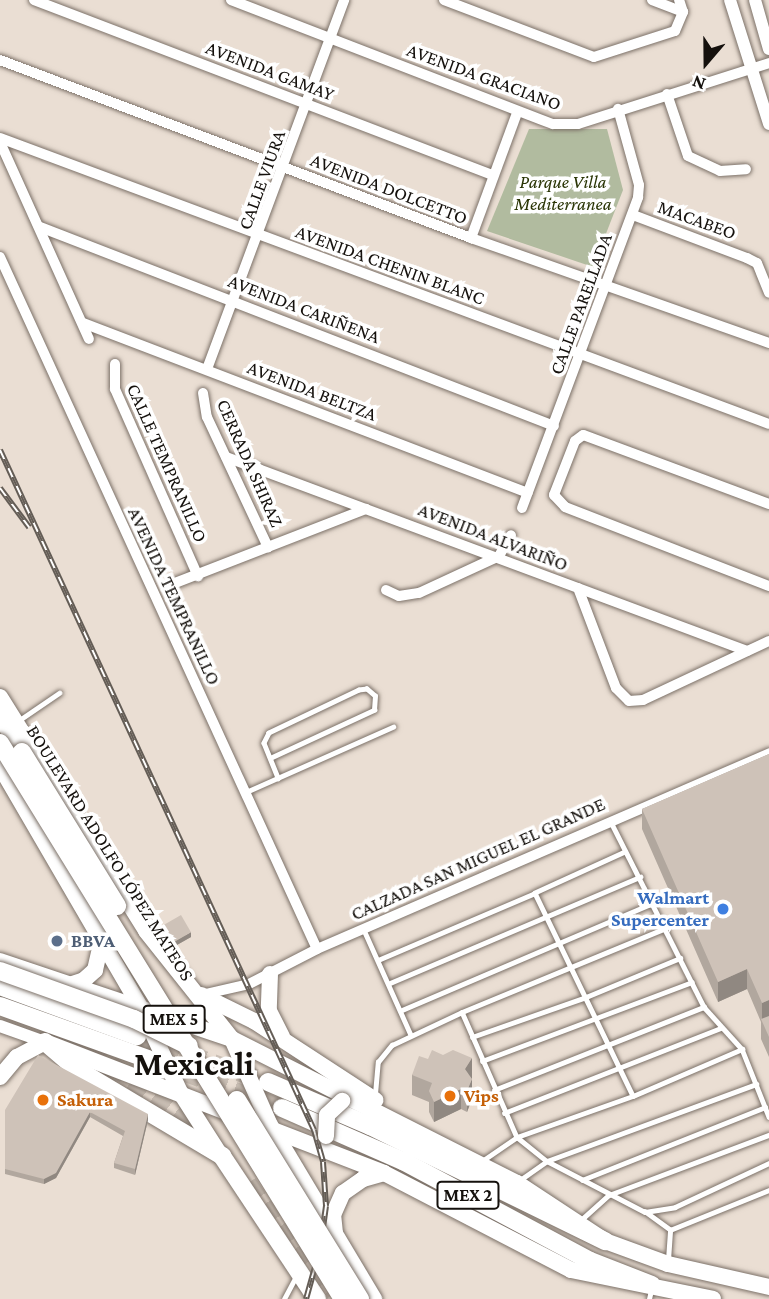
<!DOCTYPE html>
<meta charset="utf-8">
<style>
body{margin:0}
#map{position:relative;width:769px;height:1299px;overflow:hidden;background:#eaded3;font-family:"Crimson Pro",serif}
div>[style]{position:absolute}
[style*='--x']{left:calc(var(--x)*1px);top:calc(var(--y)*1px);width:calc(var(--w)*1px);rotate:calc(var(--a)*1deg)}
.green>*{inset:0;background:#b1bb9f}
.motorway-tunnel>*{height:18px;margin-top:-9px;transform-origin:0;background:repeating-linear-gradient(90deg,#cabfb5 0 18px,transparent 0 27px)}
.roads{filter:drop-shadow(0 0 2px #7c7168) drop-shadow(0 0 2px #7c7168)}
.service>*{height:4.5px;margin:-2.25px;padding:0 2.25px;transform-origin:2.25px;border-radius:2.25px;background:#fff}
.minor>*{height:10px;margin:-5px;padding:0 5px;transform-origin:5px;border-radius:5px;background:#fff}
.tertiary>*{height:12px;margin:-6px;padding:0 6px;transform-origin:6px;border-radius:6px;background:#fff}
.secondary>*{height:12px;margin:-6px;padding:0 6px;transform-origin:6px;border-radius:6px;background:#fff}
.trunk>*{height:16px;margin:-8px;padding:0 8px;transform-origin:8px;border-radius:8px;background:#fff}
.motorway>*{height:18px;margin:-9px;padding:0 9px;transform-origin:9px;border-radius:9px;background:#fff}
.rail>*{height:6px;margin-top:-3px;transform-origin:0;background:repeating-linear-gradient(90deg,#fff 0 10px,#645d56 0 20px);box-sizing:border-box;border-block:2px solid #645d56}
.bridges{filter:drop-shadow(0 0 2px #7c7168) drop-shadow(0 0 2px #7c7168)}
.trunk-bridge>*{height:16px;margin:-8px;padding:0 8px;transform-origin:8px;border-radius:8px;background:#fff}
.motorway-bridge>*{height:18px;margin:-9px;padding:0 9px;transform-origin:9px;border-radius:9px;background:#fff}
.wall>*{inset:0;background:#b1a79e}
.shaded-wall>*{inset:0;background:#908881}
.building>*{inset:0;background:#cec2b8;transform-origin:0 0}
.dots>*{width:19px;height:19px;translate:-50% -50%;box-sizing:border-box;border:4px solid #fff;border-radius:50%}
span{translate:-50% -50%;white-space:nowrap;text-align:center;line-height:1.15;-webkit-text-stroke:7px #fff;paint-order:stroke}
.shield-label span{padding:2px 5px;background:#fff;border:2px solid;border-radius:5px;-webkit-text-stroke-width:0}
.shield-label{font-size:18px;color:#15110d;font-weight:700}
.street-label{font-size:19px;color:#15110d}
.park-label{font-size:19px;color:#293404;font-style:italic}
.shop-label{font-size:19px;color:#366cbe;font-weight:700}
.right{translate:-100% -50%;text-align:right}
.service-label{font-size:19px;color:#4e5e75;font-weight:700}
.left{translate:0 -50%;text-align:left}
.food-label{font-size:19px;color:#c56008;font-weight:700}
.town-label{font-size:33px;color:#15110d;font-weight:700}
.north{position:absolute;left:671px;top:28px;width:70px;height:70px;-webkit-text-stroke:5px #fff;paint-order:stroke;rotate:200deg;font-size:19px;font-weight:700;line-height:28px;text-align:center;color:#15110d}
.north::after{content:'';display:block;margin:auto;width:24px;height:32px;background:#15110d;clip-path:polygon(50% 0,100% 100%,50% 72%,0 100%)}
</style>
<div id="map">
<div class="green">
<div style="clip-path:polygon(529px 129px,607px 129px,623px 190px,593px 267px,487px 231px)"></div>
</div>
<div class="motorway-tunnel">
<div style="--x:137;--y:1036;--w:128;--a:19.6"></div>
<div style="--x:89;--y:1048;--w:146;--a:36.9"></div>
<div style="--x:158;--y:1063;--w:132;--a:19.9"></div>
<div style="--x:248;--y:1183;--w:140;--a:55.7"></div>
</div>
<div class="roads">
<div class="service">
<div style="--x:18;--y:721;--w:50;--a:-34.3"></div>
<div style="--x:270;--y:758;--w:115;--a:-24.8"></div>
<div style="--x:374;--y:710;--w:14;--a:-86"></div>
<div style="--x:375;--y:696;--w:11;--a:-139"></div>
<div style="--x:367;--y:689;--w:8;--a:173"></div>
<div style="--x:359;--y:690;--w:100;--a:154.5"></div>
<div style="--x:269;--y:733;--w:11;--a:117"></div>
<div style="--x:264;--y:743;--w:38;--a:68"></div>
<div style="--x:246;--y:792;--w:161;--a:-23.9"></div>
<div style="--x:611;--y:822;--w:207;--a:63.3"></div>
<div style="--x:704;--y:1007;--w:57;--a:47.9"></div>
<div style="--x:625;--y:852;--w:99;--a:155.5"></div>
<div style="--x:535;--y:893;--w:225;--a:64.2"></div>
<div style="--x:364;--y:930;--w:115;--a:65.9"></div>
<div style="--x:378;--y:960;--w:171;--a:-23.1"></div>
<div style="--x:390;--y:983;--w:272;--a:-23"></div>
<div style="--x:402;--y:1010;--w:273;--a:-23.1"></div>
<div style="--x:462;--y:1012;--w:221;--a:-22.4"></div>
<div style="--x:472;--y:1037;--w:121;--a:-19.3"></div>
<div style="--x:586;--y:997;--w:102;--a:-22.5"></div>
<div style="--x:482;--y:1061;--w:224;--a:-20.6"></div>
<div style="--x:494;--y:1090;--w:226;--a:-21.6"></div>
<div style="--x:375;--y:1094;--w:32;--a:-85"></div>
<div style="--x:378;--y:1062;--w:22;--a:-51"></div>
<div style="--x:392;--y:1045;--w:77;--a:-25.2"></div>
<div style="--x:462;--y:1012;--w:137;--a:66.3"></div>
<div style="--x:517;--y:1137;--w:38;--a:39"></div>
<div style="--x:547;--y:1161;--w:110;--a:27.5"></div>
<div style="--x:504;--y:1113;--w:233;--a:-21.4"></div>
<div style="--x:482;--y:1161;--w:42;--a:-34.4"></div>
<div style="--x:517;--y:1137;--w:123;--a:-19.5"></div>
<div style="--x:633;--y:1096;--w:119;--a:-23.3"></div>
<div style="--x:742;--y:1049;--w:73;--a:68.3"></div>
<div style="--x:520;--y:1180;--w:33;--a:-35"></div>
<div style="--x:547;--y:1161;--w:223;--a:-20.2"></div>
<div style="--x:582;--y:1180;--w:197;--a:-21.7"></div>
<div style="--x:581;--y:1220;--w:38;--a:-42"></div>
<div style="--x:609;--y:1195;--w:171;--a:-20.6"></div>
<div style="--x:670;--y:1230;--w:31;--a:-144"></div>
<div style="--x:645;--y:1212;--w:30;--a:-9"></div>
<div style="--x:675;--y:1207;--w:104;--a:-25.1"></div>
<div style="--x:670;--y:1230;--w:107;--a:-22"></div>
<div style="--x:668;--y:1260;--w:30;--a:-86"></div>
<div style="--x:284;--y:1299;--w:27;--a:-62"></div>
<div style="--x:649;--y:1299;--w:9;--a:-77"></div>
</div>
<div class="minor">
<div style="--x:34;--y:0;--w:491;--a:20.9"></div>
<div style="--x:231;--y:0;--w:345;--a:21.1"></div>
<div style="--x:553;--y:124;--w:25;--a:0"></div>
<div style="--x:578;--y:124;--w:201;--a:-17.7"></div>
<div style="--x:444;--y:0;--w:160;--a:20.8"></div>
<div style="--x:594;--y:57;--w:85;--a:-17.8"></div>
<div style="--x:675;--y:31;--w:21;--a:-67"></div>
<div style="--x:683;--y:12;--w:13;--a:-108"></div>
<div style="--x:652;--y:0;--w:33;--a:21"></div>
<div style="--x:0;--y:60;--w:504;--a:20.7"></div>
<div style="--x:471;--y:238;--w:316;--a:19.4"></div>
<div style="--x:667;--y:94;--w:65;--a:71.3"></div>
<div style="--x:688;--y:156;--w:35;--a:25"></div>
<div style="--x:720;--y:171;--w:26;--a:-4"></div>
<div style="--x:0;--y:138;--w:820;--a:20.4"></div>
<div style="--x:0;--y:142;--w:216;--a:65.7"></div>
<div style="--x:633;--y:215;--w:122;--a:20.7"></div>
<div style="--x:747;--y:258;--w:11;--a:27"></div>
<div style="--x:757;--y:263;--w:32;--a:68"></div>
<div style="--x:40;--y:227;--w:551;--a:21.16"></div>
<div style="--x:471;--y:238;--w:133;--a:-69.8"></div>
<div style="--x:0;--y:257;--w:761;--a:65.39"></div>
<div style="--x:83;--y:323;--w:476;--a:20.9"></div>
<div style="--x:115;--y:364;--w:25;--a:90"></div>
<div style="--x:115;--y:389;--w:205;--a:66.1"></div>
<div style="--x:207;--y:369;--w:394;--a:-69.6"></div>
<div style="--x:203;--y:393;--w:24;--a:81"></div>
<div style="--x:207;--y:417;--w:144;--a:64.9"></div>
<div style="--x:226;--y:457;--w:556;--a:20.42"></div>
<div style="--x:769;--y:504;--w:198;--a:-159.6"></div>
<div style="--x:583;--y:435;--w:10;--a:143"></div>
<div style="--x:575;--y:441;--w:58;--a:111.3"></div>
<div style="--x:554;--y:495;--w:16;--a:47"></div>
<div style="--x:565;--y:507;--w:219;--a:21.2"></div>
<div style="--x:522;--y:508;--w:332;--a:-69.5"></div>
<div style="--x:638;--y:197;--w:12;--a:-85"></div>
<div style="--x:639;--y:185;--w:79;--a:-105.4"></div>
<div style="--x:175;--y:583;--w:205;--a:-21.2"></div>
<div style="--x:578;--y:588;--w:107;--a:69.2"></div>
<div style="--x:616;--y:688;--w:18;--a:45"></div>
<div style="--x:629;--y:701;--w:14;--a:-4"></div>
<div style="--x:643;--y:700;--w:139;--a:-25.1"></div>
<div style="--x:386;--y:590;--w:14;--a:25"></div>
<div style="--x:399;--y:596;--w:20;--a:-9"></div>
<div style="--x:419;--y:593;--w:88;--a:-24.8"></div>
<div style="--x:499;--y:556;--w:24;--a:-60"></div>
<div style="--x:201;--y:995;--w:49;--a:-12.9"></div>
<div style="--x:249;--y:984;--w:76;--a:-27.2"></div>
<div style="--x:317;--y:949;--w:493;--a:-23.4"></div>
</div>
<div class="tertiary">
<div style="--x:730;--y:0;--w:130;--a:72.5"></div>
<div style="--x:755;--y:0;--w:51;--a:74.1"></div>
</div>
<div class="secondary">
<div style="--x:0;--y:1026;--w:48;--a:19.6"></div>
</div>
<div class="trunk">
<div style="--x:0;--y:697;--w:276;--a:58"></div>
<div style="--x:146;--y:931;--w:138;--a:51.5"></div>
<div style="--x:232;--y:1039;--w:94;--a:66.2"></div>
<div style="--x:270;--y:1125;--w:203;--a:59.1"></div>
<div style="--x:0;--y:766;--w:280;--a:59.8"></div>
<div style="--x:141;--y:1008;--w:93;--a:65.1"></div>
<div style="--x:180;--y:1092;--w:76;--a:57.4"></div>
<div style="--x:0;--y:961;--w:245;--a:18.6"></div>
<div style="--x:232;--y:1039;--w:319;--a:26.8"></div>
<div style="--x:517;--y:1183;--w:105;--a:33.4"></div>
<div style="--x:605;--y:1241;--w:67;--a:20.1"></div>
<div style="--x:668;--y:1264;--w:104;--a:12.8"></div>
<div style="--x:270;--y:974;--w:37;--a:92"></div>
<div style="--x:269;--y:1011;--w:29;--a:63"></div>
<div style="--x:69;--y:985;--w:16;--a:-18"></div>
<div style="--x:84;--y:980;--w:15;--a:-42"></div>
<div style="--x:95;--y:970;--w:31;--a:-77"></div>
<div style="--x:201;--y:995;--w:59;--a:26.1"></div>
<div style="--x:254;--y:1021;--w:145;--a:33.1"></div>
<div style="--x:0;--y:1077;--w:26;--a:-50"></div>
<div style="--x:17;--y:1057;--w:32;--a:-28"></div>
<div style="--x:45;--y:1042;--w:363;--a:21.1"></div>
<div style="--x:384;--y:1173;--w:211;--a:27.4"></div>
<div style="--x:571;--y:1270;--w:145;--a:11.5"></div>
<div style="--x:335;--y:1233;--w:18;--a:-96"></div>
<div style="--x:333;--y:1215;--w:24;--a:-66"></div>
<div style="--x:343;--y:1193;--w:24;--a:-35"></div>
<div style="--x:363;--y:1179;--w:22;--a:-16"></div>
</div>
<div class="motorway">
<div style="--x:0;--y:714;--w:44;--a:59.9"></div>
<div style="--x:0;--y:986;--w:146;--a:20.1"></div>
<div style="--x:0;--y:1006;--w:157;--a:19.7"></div>
<div style="--x:45;--y:1042;--w:43;--a:40.3"></div>
<div style="--x:78;--y:1070;--w:168;--a:30.8"></div>
<div style="--x:222;--y:1156;--w:172;--a:56.4"></div>
<div style="--x:268;--y:1082;--w:111;--a:23.3"></div>
<div style="--x:370;--y:1126;--w:262;--a:26.1"></div>
<div style="--x:282;--y:1108;--w:132;--a:23.7"></div>
<div style="--x:403;--y:1161;--w:212;--a:28.1"></div>
<div style="--x:590;--y:1261;--w:66;--a:21.2"></div>
</div>
</div>
<div class="rail">
<div style="--x:0;--y:450;--w:749;--a:65.21"></div>
<div style="--x:314;--y:1130;--w:33;--a:74"></div>
<div style="--x:323;--y:1162;--w:44;--a:86.1"></div>
<div style="--x:326;--y:1206;--w:43;--a:97.9"></div>
<div style="--x:320;--y:1249;--w:52;--a:105.6"></div>
<div style="--x:0;--y:488;--w:49;--a:53.4"></div>
</div>
<div class="bridges">
<div class="trunk-bridge">
<div style="--x:326;--y:1136;--w:21;--a:-87"></div>
<div style="--x:327;--y:1115;--w:21;--a:-43"></div>
</div>
<div class="motorway-bridge">
<div style="--x:0;--y:743;--w:653;--a:58.33"></div>
<div style="--x:22;--y:752;--w:181;--a:58.3"></div>
<div style="--x:0;--y:971;--w:142;--a:19.7"></div>
<div style="--x:134;--y:1019;--w:61;--a:26.1"></div>
<div style="--x:237;--y:1100;--w:234;--a:58.3"></div>
</div>
</div>
<div class="wall">
<div style="clip-path:polygon(769px 754px,769px 1057px,761px 1039px,761px 1022px,747px 989px,718px 1002px,642px 829px,642px 809px)"></div>
<div style="clip-path:polygon(159px 928px,191px 937px,168px 950px,159px 933px)"></div>
<div style="clip-path:polygon(472px 1058px,472px 1099px,467px 1112px,461px 1109px,434px 1122px,429px 1112px,429px 1102px,412px 1095px,412px 1075px,428px 1059px)"></div>
<div style="clip-path:polygon(5px 1110px,148px 1114px,148px 1120px,135px 1175px,114px 1168px,114px 1163px,123px 1136px,90px 1117px,56px 1178px,44px 1184px,5px 1174px)"></div>
</div>
<div class="shaded-wall">
<div style="clip-path:polygon(191px 932px,191px 937px,168px 950px,168px 945px)"></div>
<div style="clip-path:polygon(747px 969px,747px 989px,718px 1002px,718px 982px)"></div>
<div style="clip-path:polygon(769px 1000px,769px 1021px,762px 1021px,762px 1003px)"></div>
<div style="clip-path:polygon(472px 1058px,472px 1078px,465px 1089px,465px 1069px)"></div>
<div style="clip-path:polygon(472px 1079px,472px 1099px,467px 1112px,467px 1091px)"></div>
<div style="clip-path:polygon(461px 1089px,461px 1109px,434px 1122px,434px 1102px)"></div>
<div style="clip-path:polygon(90px 1112px,90px 1117px,56px 1178px,44px 1184px,44px 1179px)"></div>
<div style="clip-path:polygon(148px 1114px,148px 1120px,135px 1175px,135px 1169px)"></div>
</div>
<div class="building">
<div style="clip-path:polygon(769px 754px,769px 1000px,762px 1003px,747px 969px,718px 982px,642px 809px)"></div>
<div style="left:181px;top:915px;width:20px;height:26px;rotate:60deg"></div>
<div style="clip-path:polygon(769px 1016px,769px 1037px,761px 1019px)"></div>
<div style="clip-path:polygon(432px 1050px,443px 1055px,453px 1050px,472px 1058px,465px 1069px,472px 1079px,467px 1091px,461px 1089px,434px 1102px,429px 1091px,432px 1083px,412px 1075px,419px 1056px,428px 1059px)"></div>
<div style="clip-path:polygon(38px 1055px,148px 1114px,135px 1169px,114px 1163px,125px 1131px,90px 1112px,56px 1173px,44px 1179px,5px 1169px,5px 1110px)"></div>
</div>
<div class="dots">
<div style="left:723px;top:909px;background:#3f7fe0"></div>
<div style="left:57px;top:941px;background:#5c6f8a"></div>
<div style="left:450px;top:1096px;background:#e8710a"></div>
<div style="left:43px;top:1100px;background:#e8710a"></div>
</div>
<div class="shield-label">
<span style="left:174px;top:1019px">MEX 5</span>
<span style="left:468px;top:1195px">MEX 2</span>
</div>
<div class="street-label">
<span style="left:270px;top:71px;rotate:21deg">AVENIDA GAMAY</span>
<span style="left:484px;top:77px;rotate:20deg">AVENIDA GRACIANO</span>
<span style="left:262px;top:180px;rotate:-70deg">CALLE VIURA</span>
<span style="left:389px;top:189px;rotate:21deg">AVENIDA DOLCETTO</span>
<span style="left:697px;top:220px;rotate:20deg">MACABEO</span>
<span style="left:390px;top:265px;rotate:20deg">AVENIDA CHENIN BLANC</span>
<span style="left:581px;top:304px;rotate:-70deg">CALLE PARELLADA</span>
<span style="left:304px;top:309px;rotate:21deg">AVENIDA CARIÑENA</span>
<span style="left:312px;top:391px;rotate:21deg">AVENIDA BELTZA</span>
<span style="left:167px;top:463px;rotate:66deg">CALLE TEMPRANILLO</span>
<span style="left:250px;top:463px;rotate:66deg">CERRADA SHIRAZ</span>
<span style="left:493px;top:537px;rotate:21deg">AVENIDA ALVARIÑO</span>
<span style="left:174px;top:596px;rotate:65deg">AVENIDA TEMPRANILLO</span>
<span style="left:110px;top:853px;rotate:58deg">BOULEVARD ADOLFO LÓPEZ MATEOS</span>
<span style="left:478px;top:859px;rotate:-24deg">CALZADA SAN MIGUEL EL GRANDE</span>
</div>
<div class="park-label">
<span style="left:563px;top:193px">Parque Villa<br>Mediterranea</span>
</div>
<div class="shop-label">
<span class="right" style="left:709px;top:909px">Walmart<br>Supercenter</span>
</div>
<div class="service-label">
<span class="left" style="left:71px;top:941px">BBVA</span>
</div>
<div class="food-label">
<span class="left" style="left:464px;top:1096px">Vips</span>
<span class="left" style="left:57px;top:1100px">Sakura</span>
</div>
<div class="town-label">
<span style="left:194px;top:1064px">Mexicali</span>
</div>
<div class="north">N</div>
</div>
